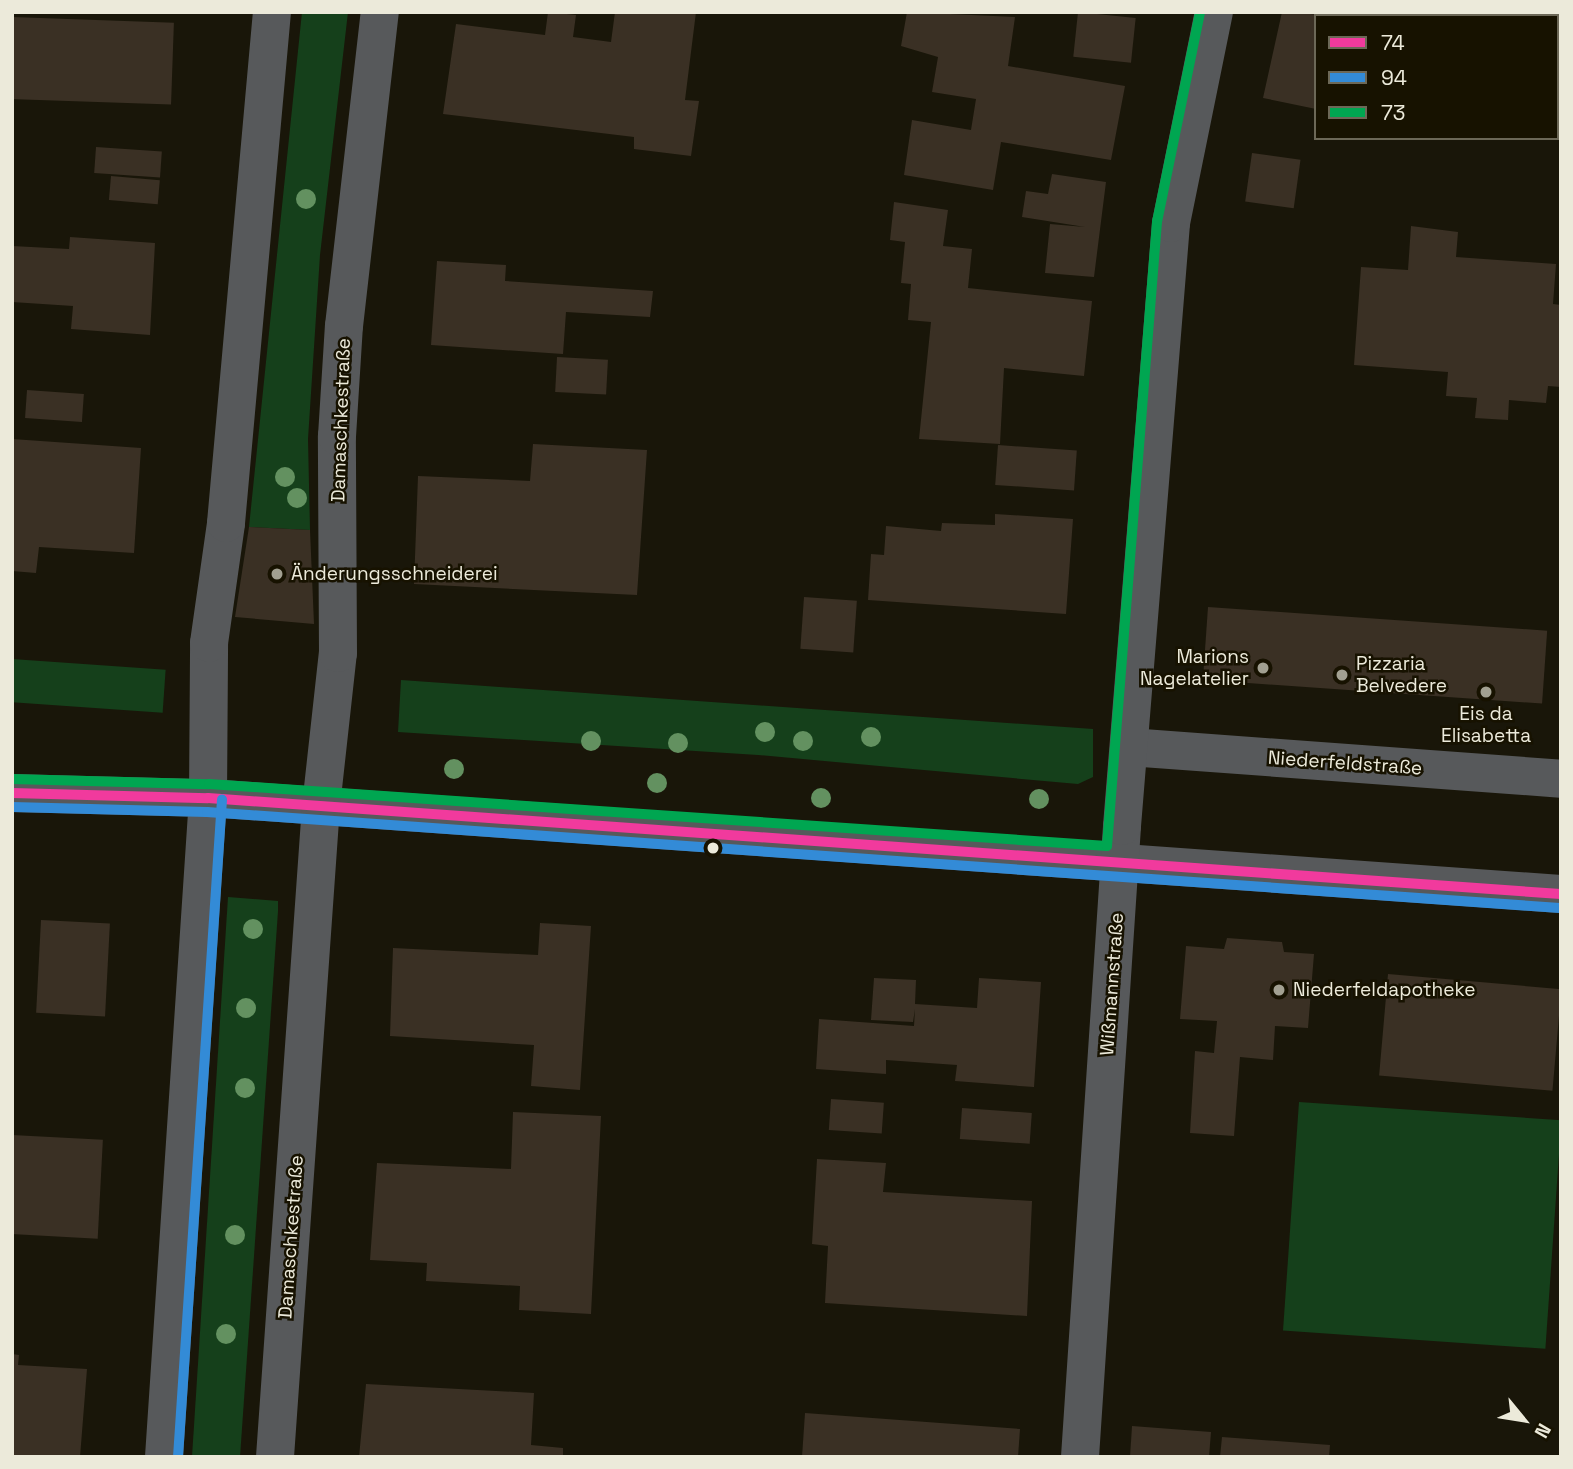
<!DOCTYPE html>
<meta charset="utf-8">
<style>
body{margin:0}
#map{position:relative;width:1573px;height:1469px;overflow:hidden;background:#191609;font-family:"Space Grotesk",sans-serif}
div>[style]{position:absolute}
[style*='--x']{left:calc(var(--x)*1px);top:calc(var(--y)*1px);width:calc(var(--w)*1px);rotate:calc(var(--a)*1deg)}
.green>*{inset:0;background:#15401b;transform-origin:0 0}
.building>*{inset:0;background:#3a3024;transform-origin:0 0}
.minor>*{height:38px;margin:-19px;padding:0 19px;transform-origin:19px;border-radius:19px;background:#57595b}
.bus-1>*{height:10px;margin:-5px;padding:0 5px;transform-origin:5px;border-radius:5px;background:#f13a9d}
.bus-2>*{height:10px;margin:-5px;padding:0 5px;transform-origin:5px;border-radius:5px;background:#338bd7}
.bus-3>*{height:10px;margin:-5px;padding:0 5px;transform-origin:5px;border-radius:5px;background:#00a651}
.trees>*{width:20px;height:20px;margin:-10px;border-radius:50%;background:#639160}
.dots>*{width:19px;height:19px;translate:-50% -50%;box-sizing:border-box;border:4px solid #171200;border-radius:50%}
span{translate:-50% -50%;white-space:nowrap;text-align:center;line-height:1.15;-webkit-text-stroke:5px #171200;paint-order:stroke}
.street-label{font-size:19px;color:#eceada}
.poi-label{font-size:19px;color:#eceada}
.left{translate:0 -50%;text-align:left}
.right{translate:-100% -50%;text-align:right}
.frame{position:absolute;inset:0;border:14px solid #eceada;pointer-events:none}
.legend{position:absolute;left:1314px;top:14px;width:245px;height:126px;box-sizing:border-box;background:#171200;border:2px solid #6c6857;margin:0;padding:9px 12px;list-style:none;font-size:21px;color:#eceada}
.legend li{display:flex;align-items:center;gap:14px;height:35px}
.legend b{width:35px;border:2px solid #6c6857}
.north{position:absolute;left:1489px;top:1385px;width:70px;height:70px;-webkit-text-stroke:5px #171200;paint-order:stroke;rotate:120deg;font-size:19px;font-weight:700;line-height:28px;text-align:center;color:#eceada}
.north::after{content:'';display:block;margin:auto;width:24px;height:32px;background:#eceada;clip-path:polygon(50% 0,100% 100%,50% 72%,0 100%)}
</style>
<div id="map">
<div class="green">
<div style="clip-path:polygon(302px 12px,348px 12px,320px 255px,308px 439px,310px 530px,249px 527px)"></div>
<div style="left:12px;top:659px;width:154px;height:43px;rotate:4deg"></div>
<div style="clip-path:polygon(401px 680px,1093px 729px,1093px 777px,1078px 784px,758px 755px,398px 732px)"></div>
<div style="clip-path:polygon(228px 897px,278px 901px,278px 911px,240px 1457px,192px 1457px)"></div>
<div style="left:1299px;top:1102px;width:263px;height:229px;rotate:4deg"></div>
</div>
<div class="building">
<div style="clip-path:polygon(548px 12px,576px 15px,573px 37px,611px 42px,615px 12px,696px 12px,685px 100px,699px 101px,691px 156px,634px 149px,634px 137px,443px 114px,456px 24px,545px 35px)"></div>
<div style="clip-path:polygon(907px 12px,1015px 17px,1008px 66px,1125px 86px,1111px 160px,1001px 142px,993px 190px,904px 175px,912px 120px,971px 130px,976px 99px,932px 92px,938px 57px,901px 46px)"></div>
<div style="left:1078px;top:12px;width:58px;height:45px;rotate:6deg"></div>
<div style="clip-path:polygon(1282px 12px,1324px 15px,1316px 16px,1316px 109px,1263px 98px)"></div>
<div style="clip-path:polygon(1340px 12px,1398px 12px,1339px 16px)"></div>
<div style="left:12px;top:17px;width:162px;height:82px;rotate:2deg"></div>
<div style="left:96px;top:147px;width:66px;height:26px;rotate:4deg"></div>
<div style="left:1252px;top:153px;width:49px;height:49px;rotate:8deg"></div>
<div style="clip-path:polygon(1052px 174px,1106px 182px,1094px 277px,1045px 273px,1050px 224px,1085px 227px,1022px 217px,1026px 191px,1048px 194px)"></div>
<div style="left:111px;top:176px;width:49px;height:24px;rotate:5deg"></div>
<div style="clip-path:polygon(894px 202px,948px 210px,943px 246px,972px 249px,968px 288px,1092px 301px,1084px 376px,1004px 368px,1000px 444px,919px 439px,931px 322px,908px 320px,911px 284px,901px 283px,905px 242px,890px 240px)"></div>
<div style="clip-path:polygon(1411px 226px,1458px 232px,1456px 257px,1556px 264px,1553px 304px,1561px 305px,1561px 387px,1548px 386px,1546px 403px,1509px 400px,1508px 420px,1475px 418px,1477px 398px,1446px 396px,1448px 372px,1354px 365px,1361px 267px,1408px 270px)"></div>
<div style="clip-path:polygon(70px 237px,155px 243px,150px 335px,71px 329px,73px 306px,12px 302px,12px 246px,69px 249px)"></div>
<div style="clip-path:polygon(437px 261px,506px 265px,505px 281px,653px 291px,650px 317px,566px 312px,563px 354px,431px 345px)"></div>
<div style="left:557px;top:357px;width:51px;height:35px;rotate:3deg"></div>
<div style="left:27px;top:390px;width:57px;height:28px;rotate:4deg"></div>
<div style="clip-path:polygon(12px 439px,141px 448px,134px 553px,39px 547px,36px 573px,12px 571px)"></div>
<div style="clip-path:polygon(533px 444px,647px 450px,637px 595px,414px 584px,418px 476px,530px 481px)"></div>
<div style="left:998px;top:445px;width:79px;height:40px;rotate:4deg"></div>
<div style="clip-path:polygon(995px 514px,1073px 519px,1066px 614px,868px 600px,871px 554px,884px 555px,886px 526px,941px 531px,942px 523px,995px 525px)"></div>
<div style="clip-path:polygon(249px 527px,310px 530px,314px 624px,235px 617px)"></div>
<div style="left:804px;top:597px;width:53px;height:52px;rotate:4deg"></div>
<div style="left:1208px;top:607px;width:340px;height:73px;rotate:4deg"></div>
<div style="left:41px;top:920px;width:69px;height:93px;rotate:3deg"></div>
<div style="clip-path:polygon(540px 923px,591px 926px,580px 1090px,531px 1086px,534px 1045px,390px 1036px,393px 948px,538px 955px)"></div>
<div style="clip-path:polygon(1227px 938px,1282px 942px,1284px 952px,1314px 954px,1308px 1028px,1275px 1026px,1273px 1060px,1240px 1057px,1234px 1136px,1190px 1133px,1195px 1051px,1214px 1053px,1217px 1021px,1180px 1019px,1186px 946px,1224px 949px)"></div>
<div style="left:1388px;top:974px;width:174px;height:102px;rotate:5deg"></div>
<div style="clip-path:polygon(874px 978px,916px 980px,915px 1004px,977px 1008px,979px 978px,1041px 982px,1034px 1087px,955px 1081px,957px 1065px,886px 1060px,886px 1074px,816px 1069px,819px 1019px,914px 1026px,915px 1009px,913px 1022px,871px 1020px)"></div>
<div style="left:831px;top:1099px;width:53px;height:31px;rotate:4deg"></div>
<div style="left:962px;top:1108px;width:70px;height:31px;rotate:4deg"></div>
<div style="clip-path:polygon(513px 1112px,601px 1116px,591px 1314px,519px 1310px,520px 1286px,426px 1281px,427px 1263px,370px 1260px,377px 1163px,511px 1169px)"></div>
<div style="left:12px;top:1135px;width:91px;height:99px;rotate:3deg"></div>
<div style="clip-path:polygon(817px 1159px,886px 1163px,883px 1192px,1032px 1201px,1027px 1316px,825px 1303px,828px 1246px,812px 1244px)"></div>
<div style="clip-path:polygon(12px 1354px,19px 1355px,18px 1365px,87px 1369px,80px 1457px,12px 1457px)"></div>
<div style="clip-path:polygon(366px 1384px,534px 1393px,531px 1445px,563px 1448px,563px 1457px,359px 1457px)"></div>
<div style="clip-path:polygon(805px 1413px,1020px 1429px,1018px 1457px,802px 1457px)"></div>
<div style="clip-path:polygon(1132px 1426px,1211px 1432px,1209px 1457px,1130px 1457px)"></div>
<div style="clip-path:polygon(1222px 1437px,1330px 1445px,1329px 1457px,1220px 1457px)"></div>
</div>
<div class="minor">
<div style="--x:1129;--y:747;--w:433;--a:4.2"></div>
<div style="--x:12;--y:793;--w:196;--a:1.5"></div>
<div style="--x:208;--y:798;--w:1356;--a:4.06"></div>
<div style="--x:164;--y:1457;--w:660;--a:-86.18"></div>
<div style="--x:208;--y:798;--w:155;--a:-89.6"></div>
<div style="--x:209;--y:643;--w:121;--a:-81.9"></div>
<div style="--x:226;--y:523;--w:513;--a:-84.86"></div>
<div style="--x:275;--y:1457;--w:653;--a:-85.96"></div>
<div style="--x:321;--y:806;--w:154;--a:-83.7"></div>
<div style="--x:338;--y:653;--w:217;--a:-90.3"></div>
<div style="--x:337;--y:436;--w:110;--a:-86.4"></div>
<div style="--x:344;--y:326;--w:316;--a:-83.5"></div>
<div style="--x:1080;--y:1457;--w:632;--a:-86.19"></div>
<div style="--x:1122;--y:826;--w:605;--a:-85.35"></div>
<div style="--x:1171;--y:223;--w:215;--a:-78.5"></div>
</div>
<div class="bus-1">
<div style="--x:12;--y:793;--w:196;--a:1.5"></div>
<div style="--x:208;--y:798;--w:1356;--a:4.06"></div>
</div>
<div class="bus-2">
<div style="--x:12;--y:807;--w:195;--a:1.5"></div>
<div style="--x:207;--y:812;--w:1356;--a:4.06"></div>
<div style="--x:178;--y:1457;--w:659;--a:-86.17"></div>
</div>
<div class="bus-3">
<div style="--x:12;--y:779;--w:197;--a:1.5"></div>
<div style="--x:209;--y:784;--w:900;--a:3.95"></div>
<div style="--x:1107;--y:846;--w:626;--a:-85.42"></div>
<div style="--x:1157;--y:222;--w:214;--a:-78.4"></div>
</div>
<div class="trees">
<div style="left:306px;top:199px"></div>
<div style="left:285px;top:477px"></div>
<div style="left:297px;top:498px"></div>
<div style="left:765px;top:732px"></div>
<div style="left:871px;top:737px"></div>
<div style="left:591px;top:741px"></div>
<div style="left:803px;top:741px"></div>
<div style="left:678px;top:743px"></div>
<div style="left:454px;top:769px"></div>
<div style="left:657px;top:783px"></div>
<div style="left:821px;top:798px"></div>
<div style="left:1039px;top:799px"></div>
<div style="left:253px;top:929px"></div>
<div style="left:246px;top:1008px"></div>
<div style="left:245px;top:1088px"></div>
<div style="left:235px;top:1235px"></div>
<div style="left:226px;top:1334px"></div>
</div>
<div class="dots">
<div style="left:277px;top:574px;background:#a2a091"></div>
<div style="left:1263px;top:668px;background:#a2a091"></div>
<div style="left:1342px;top:675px;background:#a2a091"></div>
<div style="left:1486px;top:692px;background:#a2a091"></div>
<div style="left:713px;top:848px;background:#eceada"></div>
<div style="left:1279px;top:990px;background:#a2a091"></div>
</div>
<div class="street-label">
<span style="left:341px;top:420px;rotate:-88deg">Damaschkestraße</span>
<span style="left:1345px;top:763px;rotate:4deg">Niederfeldstraße</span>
<span style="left:1112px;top:984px;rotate:-86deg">Wißmannstraße</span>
<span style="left:291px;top:1237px;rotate:-86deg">Damaschkestraße</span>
</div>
<div class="poi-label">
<span class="left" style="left:291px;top:574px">Änderungsschneiderei</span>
<span class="right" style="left:1249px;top:668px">Marions<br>Nagelatelier</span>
<span class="left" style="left:1356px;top:675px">Pizzaria<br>Belvedere</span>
<span style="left:1486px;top:725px">Eis da<br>Elisabetta</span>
<span class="left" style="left:1293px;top:990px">Niederfeldapotheke</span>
</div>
<div class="frame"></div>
<ul class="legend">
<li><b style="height:9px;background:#f13a9d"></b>74</li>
<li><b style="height:9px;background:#338bd7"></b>94</li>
<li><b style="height:9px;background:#00a651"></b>73</li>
</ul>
<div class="north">N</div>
</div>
